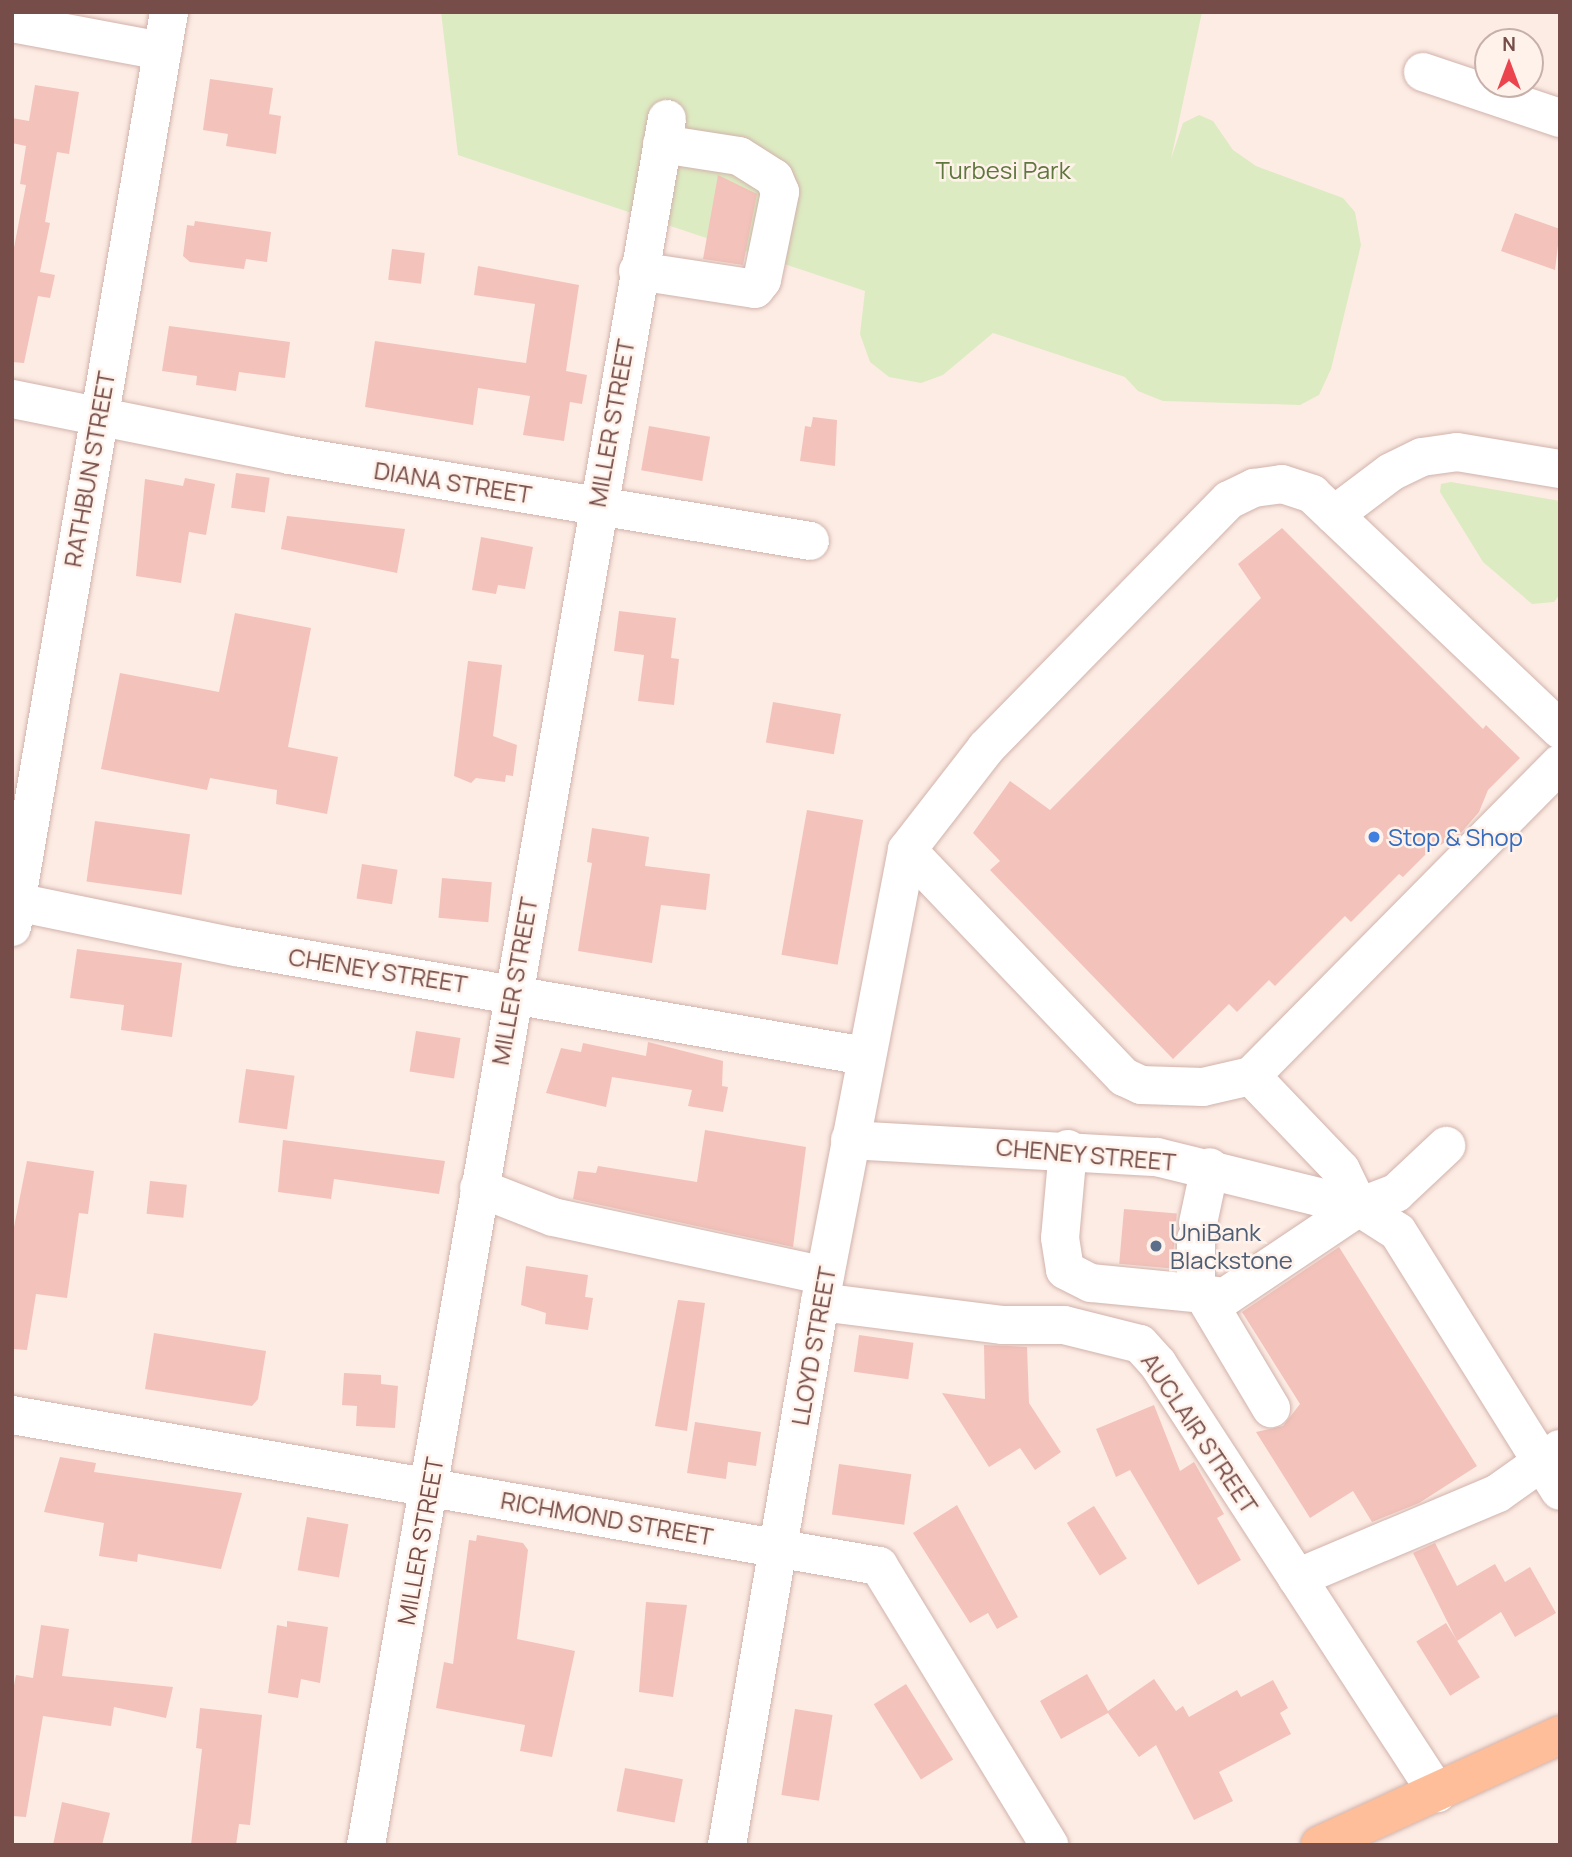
<!DOCTYPE html>
<style>
body{margin:0}
#map{position:relative;width:1572px;height:1857px;overflow:hidden;background:#fdece4;font-family:Manrope,sans-serif}
div>[style]{position:absolute}
[style*='--x']{left:calc(var(--x)*1px);top:calc(var(--y)*1px);width:calc(var(--w)*1px);rotate:calc(var(--a)*1deg)}
.green>*{inset:0;background:#ddebc2}
.building>*{inset:0;background:#f3c2ba;transform-origin:0 0}
.roads{filter:drop-shadow(0 0 2px #d1b3ac) drop-shadow(0 0 2px #d1b3ac)}
.minor>*{height:38px;margin:-19px;padding:0 19px;transform-origin:19px;border-radius:19px;background:#fff}
.major>*{height:38px;margin:-19px;padding:0 19px;transform-origin:19px;border-radius:19px;background:#febe9a}
.dots>*{width:19px;height:19px;translate:-50% -50%;box-sizing:border-box;border:4px solid #fff2eb;border-radius:50%}
span{translate:-50% -50%;white-space:nowrap;text-align:center;line-height:1.15;-webkit-text-stroke:5px #fff2eb;paint-order:stroke}
.park-label{font-size:24px;color:#5e773d}
.street-label{font-size:24px;color:#764d48}
.shop-label{font-size:24px;color:#366cbe}
.left{translate:0 -50%;text-align:left}
.service-label{font-size:24px;color:#4e5e75}
.frame{position:absolute;inset:0;border:14px solid #764d48;pointer-events:none}
.north{position:absolute;left:1474px;top:28px;width:70px;height:70px;box-sizing:border-box;background:#fff2eb;border:2px solid #c8b0aa;border-radius:50%;rotate:0deg;font-size:19px;font-weight:700;line-height:28px;text-align:center;color:#764d48}
.north::after{content:'';display:block;margin:auto;width:24px;height:32px;background:#eb444c;clip-path:polygon(50% 0,100% 100%,50% 72%,0 100%)}
</style>
<div id="map">
<div class="green">
<div style="clip-path:polygon(441px 12px,1202px 12px,1171px 159px,1183px 123px,1199px 115px,1213px 121px,1233px 150px,1256px 166px,1343px 198px,1355px 212px,1361px 245px,1331px 369px,1319px 395px,1300px 405px,1163px 401px,1138px 391px,1125px 377px,993px 333px,943px 375px,921px 383px,889px 377px,870px 362px,860px 334px,865px 291px,458px 155px)"></div>
<div style="clip-path:polygon(1451px 482px,1560px 501px,1560px 594px,1554px 602px,1532px 604px,1483px 562px,1440px 492px,1441px 484px)"></div>
</div>
<div class="building">
<div style="clip-path:polygon(210px 79px,273px 88px,269px 114px,281px 116px,276px 154px,226px 146px,228px 134px,203px 130px)"></div>
<div style="clip-path:polygon(35px 85px,79px 92px,69px 154px,57px 152px,45px 222px,50px 223px,40px 272px,55px 275px,50px 298px,38px 296px,24px 363px,12px 362px,12px 258px,26px 185px,20px 184px,26px 146px,12px 143px,12px 118px,29px 121px)"></div>
<div style="clip-path:polygon(718px 175px,757px 194px,743px 265px,703px 259px)"></div>
<div style="clip-path:polygon(1515px 213px,1560px 229px,1555px 270px,1501px 251px)"></div>
<div style="clip-path:polygon(195px 221px,271px 232px,267px 262px,246px 259px,244px 269px,190px 262px,183px 256px,187px 225px,194px 226px)"></div>
<div style="left:392px;top:249px;width:33px;height:31px;rotate:7deg"></div>
<div style="clip-path:polygon(478px 266px,579px 285px,566px 371px,587px 375px,582px 404px,570px 402px,564px 441px,523px 435px,530px 396px,478px 388px,473px 425px,365px 407px,375px 341px,526px 363px,535px 304px,474px 295px)"></div>
<div style="clip-path:polygon(169px 326px,290px 342px,285px 378px,239px 372px,236px 391px,196px 385px,197px 376px,162px 371px)"></div>
<div style="clip-path:polygon(813px 417px,837px 420px,835px 466px,800px 461px,805px 426px,811px 427px)"></div>
<div style="left:649px;top:426px;width:62px;height:45px;rotate:10deg"></div>
<div style="left:236px;top:473px;width:34px;height:35px;rotate:8deg"></div>
<div style="clip-path:polygon(185px 478px,215px 484px,206px 535px,189px 532px,181px 583px,136px 576px,145px 479px,183px 486px)"></div>
<div style="clip-path:polygon(287px 516px,405px 529px,397px 573px,281px 549px)"></div>
<div style="clip-path:polygon(1282px 528px,1483px 729px,1486px 725px,1520px 758px,1488px 790px,1479px 812px,1459px 835px,1429px 851px,1403px 877px,1399px 874px,1351px 922px,1345px 916px,1275px 986px,1269px 980px,1237px 1012px,1229px 1004px,1173px 1059px,990px 870px,1000px 861px,973px 833px,1010px 781px,1050px 810px,1261px 598px,1238px 564px)"></div>
<div style="clip-path:polygon(481px 537px,533px 547px,525px 589px,498px 585px,496px 594px,472px 590px)"></div>
<div style="clip-path:polygon(619px 611px,676px 618px,671px 658px,679px 659px,674px 705px,638px 701px,644px 655px,614px 651px)"></div>
<div style="clip-path:polygon(235px 613px,311px 628px,288px 747px,338px 757px,327px 814px,276px 804px,277px 790px,210px 778px,207px 790px,101px 769px,120px 673px,219px 692px)"></div>
<div style="clip-path:polygon(468px 661px,502px 665px,493px 736px,517px 745px,513px 776px,506px 775px,505px 782px,476px 778px,471px 783px,454px 776px)"></div>
<div style="left:773px;top:702px;width:69px;height:41px;rotate:10deg"></div>
<div style="left:807px;top:810px;width:57px;height:147px;rotate:10deg"></div>
<div style="left:95px;top:821px;width:96px;height:61px;rotate:8deg"></div>
<div style="clip-path:polygon(592px 828px,649px 837px,645px 866px,710px 874px,706px 910px,661px 905px,652px 963px,578px 951px,592px 863px,587px 862px)"></div>
<div style="left:362px;top:864px;width:36px;height:35px;rotate:9deg"></div>
<div style="left:442px;top:878px;width:50px;height:40px;rotate:5deg"></div>
<div style="clip-path:polygon(77px 949px,182px 963px,172px 1037px,121px 1030px,124px 1005px,70px 998px)"></div>
<div style="left:416px;top:1031px;width:45px;height:41px;rotate:9deg"></div>
<div style="clip-path:polygon(648px 1042px,723px 1061px,722px 1086px,728px 1087px,723px 1112px,688px 1106px,692px 1090px,612px 1077px,606px 1107px,546px 1093px,561px 1048px,581px 1052px,583px 1043px,646px 1056px)"></div>
<div style="left:246px;top:1069px;width:49px;height:54px;rotate:8deg"></div>
<div style="clip-path:polygon(705px 1130px,806px 1147px,793px 1247px,573px 1199px,578px 1171px,596px 1173px,598px 1166px,697px 1182px)"></div>
<div style="clip-path:polygon(283px 1140px,445px 1161px,439px 1194px,334px 1179px,331px 1199px,278px 1192px)"></div>
<div style="clip-path:polygon(27px 1161px,94px 1171px,88px 1214px,79px 1213px,67px 1298px,36px 1294px,27px 1350px,12px 1349px,12px 1237px)"></div>
<div style="left:150px;top:1181px;width:37px;height:33px;rotate:6deg"></div>
<div style="left:1124px;top:1209px;width:53px;height:55px;rotate:5deg"></div>
<div style="clip-path:polygon(1339px 1247px,1477px 1466px,1419px 1503px,1372px 1522px,1353px 1491px,1310px 1518px,1256px 1432px,1283px 1426px,1300px 1404px,1242px 1312px)"></div>
<div style="clip-path:polygon(526px 1266px,588px 1275px,585px 1297px,593px 1298px,588px 1330px,545px 1324px,546px 1313px,521px 1305px)"></div>
<div style="clip-path:polygon(678px 1300px,705px 1303px,687px 1431px,655px 1426px)"></div>
<div style="clip-path:polygon(154px 1333px,266px 1351px,258px 1399px,252px 1406px,145px 1389px)"></div>
<div style="left:859px;top:1335px;width:55px;height:37px;rotate:8deg"></div>
<div style="clip-path:polygon(984px 1345px,1027px 1347px,1029px 1403px,1061px 1452px,1035px 1470px,1020px 1448px,989px 1467px,942px 1393px,985px 1399px)"></div>
<div style="clip-path:polygon(344px 1373px,381px 1375px,381px 1384px,398px 1386px,395px 1428px,356px 1426px,357px 1406px,342px 1405px)"></div>
<div style="clip-path:polygon(1154px 1405px,1180px 1471px,1194px 1462px,1224px 1514px,1217px 1518px,1241px 1560px,1198px 1585px,1130px 1470px,1116px 1477px,1096px 1429px)"></div>
<div style="clip-path:polygon(695px 1422px,761px 1432px,756px 1466px,728px 1462px,726px 1479px,687px 1473px)"></div>
<div style="clip-path:polygon(60px 1457px,96px 1463px,94px 1472px,242px 1493px,221px 1569px,138px 1554px,137px 1562px,99px 1556px,104px 1523px,44px 1512px)"></div>
<div style="left:839px;top:1464px;width:73px;height:51px;rotate:8deg"></div>
<div style="clip-path:polygon(957px 1505px,1018px 1617px,997px 1629px,988px 1613px,970px 1623px,913px 1533px)"></div>
<div style="left:1094px;top:1506px;width:62px;height:32px;rotate:58deg"></div>
<div style="left:307px;top:1517px;width:42px;height:54px;rotate:10deg"></div>
<div style="clip-path:polygon(477px 1535px,523px 1543px,528px 1550px,517px 1639px,575px 1651px,552px 1757px,520px 1751px,525px 1725px,436px 1708px,444px 1662px,453px 1664px,469px 1540px,476px 1541px)"></div>
<div style="clip-path:polygon(1435px 1543px,1457px 1586px,1495px 1564px,1505px 1582px,1530px 1567px,1556px 1613px,1515px 1637px,1501px 1612px,1457px 1641px,1413px 1553px)"></div>
<div style="clip-path:polygon(646px 1602px,687px 1605px,673px 1697px,639px 1692px)"></div>
<div style="clip-path:polygon(287px 1621px,328px 1627px,320px 1683px,301px 1679px,298px 1698px,268px 1693px,277px 1625px,287px 1627px)"></div>
<div style="left:1446px;top:1623px;width:64px;height:35px;rotate:58deg"></div>
<div style="clip-path:polygon(41px 1625px,69px 1629px,62px 1676px,173px 1687px,166px 1718px,114px 1707px,111px 1726px,43px 1716px,26px 1817px,12px 1816px,12px 1696px,16px 1675px,33px 1678px)"></div>
<div style="clip-path:polygon(1087px 1674px,1108px 1711px,1154px 1679px,1176px 1711px,1183px 1706px,1189px 1717px,1237px 1690px,1241px 1697px,1273px 1680px,1288px 1708px,1280px 1713px,1291px 1734px,1219px 1772px,1233px 1801px,1194px 1820px,1156px 1745px,1139px 1757px,1108px 1713px,1061px 1739px,1040px 1701px)"></div>
<div style="left:906px;top:1684px;width:89px;height:38px;rotate:58deg"></div>
<div style="clip-path:polygon(200px 1708px,262px 1715px,250px 1825px,239px 1824px,236px 1845px,191px 1845px,202px 1749px,196px 1748px)"></div>
<div style="left:795px;top:1709px;width:38px;height:87px;rotate:9deg"></div>
<div style="left:625px;top:1768px;width:59px;height:44px;rotate:11deg"></div>
<div style="clip-path:polygon(62px 1802px,110px 1813px,102px 1845px,53px 1845px)"></div>
</div>
<div class="roads">
<div class="minor">
<div style="--x:12;--y:23;--w:153;--a:10.6"></div>
<div style="--x:1423;--y:72;--w:145;--a:18.6"></div>
<div style="--x:638;--y:271;--w:118;--a:8.7"></div>
<div style="--x:755;--y:289;--w:11;--a:-52"></div>
<div style="--x:762;--y:280;--w:90;--a:-78.4"></div>
<div style="--x:780;--y:192;--w:15;--a:-113"></div>
<div style="--x:774;--y:178;--w:41;--a:-147.8"></div>
<div style="--x:739;--y:156;--w:78;--a:-171.1"></div>
<div style="--x:12;--y:399;--w:283;--a:11.4"></div>
<div style="--x:289;--y:455;--w:528;--a:9.37"></div>
<div style="--x:1334;--y:515;--w:71;--a:-37"></div>
<div style="--x:1391;--y:472;--w:34;--a:-26"></div>
<div style="--x:1422;--y:457;--w:35;--a:-8"></div>
<div style="--x:1457;--y:452;--w:104;--a:9.4"></div>
<div style="--x:907;--y:850;--w:314;--a:46.3"></div>
<div style="--x:1124;--y:1077;--w:19;--a:25"></div>
<div style="--x:1141;--y:1085;--w:62;--a:1.8"></div>
<div style="--x:1203;--y:1087;--w:49;--a:-12.9"></div>
<div style="--x:1251;--y:1076;--w:439;--a:-45.3"></div>
<div style="--x:16;--y:902;--w:225;--a:11.6"></div>
<div style="--x:236;--y:947;--w:638;--a:9.83"></div>
<div style="--x:12;--y:927;--w:928;--a:-80.26"></div>
<div style="--x:1251;--y:1076;--w:130;--a:46.2"></div>
<div style="--x:1341;--y:1170;--w:41;--a:64.1"></div>
<div style="--x:1359;--y:1207;--w:46;--a:32.7"></div>
<div style="--x:1398;--y:1232;--w:305;--a:58"></div>
<div style="--x:850;--y:1140;--w:307;--a:3.2"></div>
<div style="--x:1157;--y:1157;--w:208;--a:13.9"></div>
<div style="--x:1068;--y:1149;--w:89;--a:95.1"></div>
<div style="--x:1060;--y:1238;--w:32;--a:81"></div>
<div style="--x:1065;--y:1270;--w:29;--a:27"></div>
<div style="--x:1091;--y:1283;--w:113;--a:5.6"></div>
<div style="--x:1203;--y:1294;--w:133;--a:59.2"></div>
<div style="--x:479;--y:1188;--w:79;--a:21.4"></div>
<div style="--x:553;--y:1217;--w:278;--a:12.2"></div>
<div style="--x:1198;--y:1223;--w:57;--a:-77.9"></div>
<div style="--x:1196;--y:1239;--w:46;--a:90"></div>
<div style="--x:1196;--y:1285;--w:11;--a:52"></div>
<div style="--x:1203;--y:1294;--w:22;--a:8"></div>
<div style="--x:1225;--y:1297;--w:161;--a:-33.9"></div>
<div style="--x:1359;--y:1207;--w:40;--a:-21"></div>
<div style="--x:1396;--y:1193;--w:69;--a:-43.2"></div>
<div style="--x:820;--y:1302;--w:183;--a:7.2"></div>
<div style="--x:1002;--y:1325;--w:62;--a:0"></div>
<div style="--x:1064;--y:1325;--w:78;--a:14"></div>
<div style="--x:1140;--y:1344;--w:27;--a:48"></div>
<div style="--x:1158;--y:1364;--w:512;--a:56.96"></div>
<div style="--x:12;--y:1415;--w:880;--a:9.88"></div>
<div style="--x:879;--y:1566;--w:327;--a:58.6"></div>
<div style="--x:1297;--y:1578;--w:218;--a:-22.9"></div>
<div style="--x:1498;--y:1493;--w:76;--a:-35.4"></div>
<div style="--x:366;--y:1845;--w:1752;--a:-80.11"></div>
<div style="--x:727;--y:1845;--w:551;--a:-80.28"></div>
<div style="--x:820;--y:1302;--w:460;--a:-79.1"></div>
<div style="--x:907;--y:850;--w:129;--a:-52.2"></div>
<div style="--x:986;--y:748;--w:347;--a:-45.6"></div>
<div style="--x:1229;--y:500;--w:28;--a:-26"></div>
<div style="--x:1254;--y:488;--w:28;--a:-8"></div>
<div style="--x:1282;--y:484;--w:32;--a:18"></div>
<div style="--x:1312;--y:494;--w:342;--a:43.5"></div>
</div>
<div class="major">
<div style="--x:1320;--y:1845;--w:264;--a:-24.6"></div>
</div>
</div>
<div class="dots">
<div style="left:1374px;top:837px;background:#3f7fe0"></div>
<div style="left:1156px;top:1246px;background:#5c6f8a"></div>
</div>
<div class="park-label">
<span style="left:1003px;top:170px">Turbesi Park</span>
</div>
<div class="street-label">
<span style="left:611px;top:423px;rotate:-80deg">MILLER STREET</span>
<span style="left:89px;top:469px;rotate:-80deg">RATHBUN STREET</span>
<span style="left:453px;top:482px;rotate:9deg">DIANA STREET</span>
<span style="left:378px;top:970px;rotate:9deg">CHENEY STREET</span>
<span style="left:514px;top:981px;rotate:-80deg">MILLER STREET</span>
<span style="left:1086px;top:1154px;rotate:5deg">CHENEY STREET</span>
<span style="left:813px;top:1346px;rotate:-80deg">LLOYD STREET</span>
<span style="left:1200px;top:1433px;rotate:56deg">AUCLAIR STREET</span>
<span style="left:607px;top:1518px;rotate:10deg">RICHMOND STREET</span>
<span style="left:420px;top:1541px;rotate:-80deg">MILLER STREET</span>
</div>
<div class="shop-label">
<span class="left" style="left:1388px;top:837px">Stop &amp; Shop</span>
</div>
<div class="service-label">
<span class="left" style="left:1170px;top:1246px">UniBank<br>Blackstone</span>
</div>
<div class="frame"></div>
<div class="north">N</div>
</div>
